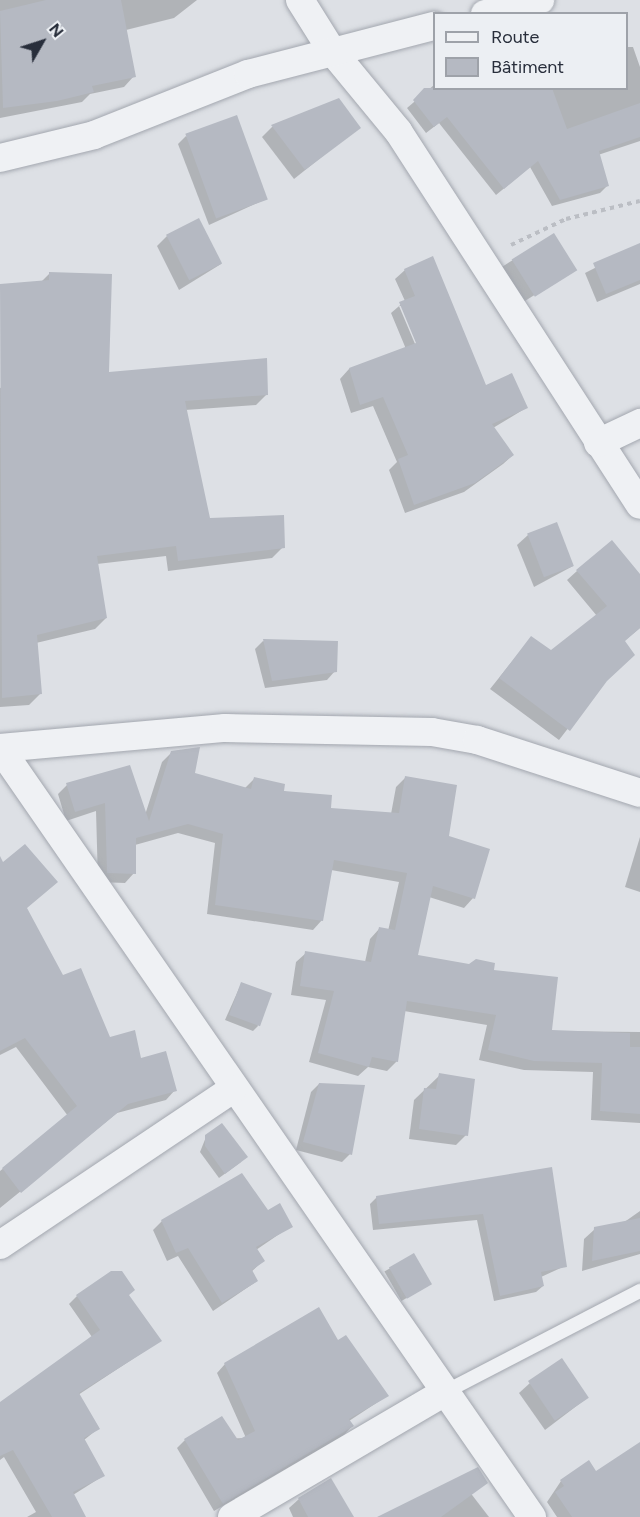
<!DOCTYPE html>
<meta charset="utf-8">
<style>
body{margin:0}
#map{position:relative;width:640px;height:1517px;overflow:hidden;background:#dde0e5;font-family:Figtree,sans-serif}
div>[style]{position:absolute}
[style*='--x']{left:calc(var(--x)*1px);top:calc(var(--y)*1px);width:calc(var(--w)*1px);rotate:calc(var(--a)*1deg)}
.shadow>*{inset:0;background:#0003;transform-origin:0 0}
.building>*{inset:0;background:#b5b9c2;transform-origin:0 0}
.path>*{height:4px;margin-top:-2px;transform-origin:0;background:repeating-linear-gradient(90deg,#bbbec4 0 4.5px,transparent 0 9px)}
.roads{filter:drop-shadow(0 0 2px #a3a7af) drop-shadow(0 0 2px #a3a7af)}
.service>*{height:14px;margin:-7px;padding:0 7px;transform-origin:7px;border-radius:7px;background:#eff1f4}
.minor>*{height:28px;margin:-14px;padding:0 14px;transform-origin:14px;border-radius:14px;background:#eff1f4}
span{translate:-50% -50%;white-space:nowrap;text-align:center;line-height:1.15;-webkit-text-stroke:5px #eceff3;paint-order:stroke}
.legend{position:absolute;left:433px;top:12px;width:195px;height:78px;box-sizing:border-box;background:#eceff3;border:2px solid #9ea2a9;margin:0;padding:8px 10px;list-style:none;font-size:18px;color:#282e3b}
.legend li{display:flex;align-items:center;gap:12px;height:30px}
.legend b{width:30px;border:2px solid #9ea2a9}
.north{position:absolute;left:12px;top:12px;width:60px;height:60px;-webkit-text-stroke:4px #eceff3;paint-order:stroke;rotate:51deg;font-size:16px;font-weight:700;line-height:24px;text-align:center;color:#282e3b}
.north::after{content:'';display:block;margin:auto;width:21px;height:27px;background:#282e3b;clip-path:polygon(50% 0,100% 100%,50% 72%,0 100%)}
</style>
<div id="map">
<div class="shadow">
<div style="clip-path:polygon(0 0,197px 0,174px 18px,126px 30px,134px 76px,124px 87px,90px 94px,82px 102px,0 118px)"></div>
<div style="clip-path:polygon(626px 47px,633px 47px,640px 67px,640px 141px,598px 155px,607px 186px,600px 193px,552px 206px,530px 167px,496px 195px,439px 123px,426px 133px,407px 108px,434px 85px,626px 88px)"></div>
<div style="clip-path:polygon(272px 127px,359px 127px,294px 179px,262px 137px)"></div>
<div style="clip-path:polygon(186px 136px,266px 199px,209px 225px,178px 144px)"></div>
<div style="left:553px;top:235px;width:41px;height:63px;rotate:58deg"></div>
<div style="clip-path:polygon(167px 236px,221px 264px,179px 290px,157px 246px)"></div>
<div style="clip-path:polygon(640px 245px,640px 284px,597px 302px,585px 273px)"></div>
<div style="clip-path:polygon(evenodd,405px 270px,486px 387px,526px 408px,493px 428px,513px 455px,503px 464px,464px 492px,405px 513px,389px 470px,397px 462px,373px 406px,351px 413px,340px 379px,349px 369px,406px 349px,391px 313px,405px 301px,395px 279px,405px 270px,399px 306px,402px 306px,421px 349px,418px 351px,399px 306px)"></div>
<div style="clip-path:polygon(50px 273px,108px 373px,267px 394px,256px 405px,185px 410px,208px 519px,283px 547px,272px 558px,168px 571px,166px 556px,97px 564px,106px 618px,95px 629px,36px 643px,40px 694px,29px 705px,0 707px,0 388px,11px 385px,41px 282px)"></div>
<div style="clip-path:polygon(528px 535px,573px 566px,534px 587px,517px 545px)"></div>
<div style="clip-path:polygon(577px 571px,640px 576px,640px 628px,623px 642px,603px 683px,559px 740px,490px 689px,531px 638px,551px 652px,597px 616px,567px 580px)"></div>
<div style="clip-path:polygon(263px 641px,335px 671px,327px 680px,265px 688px,255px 649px)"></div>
<div style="clip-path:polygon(172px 752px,193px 774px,244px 789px,254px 779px,329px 809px,391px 814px,396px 787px,405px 778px,447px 837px,473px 898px,464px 908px,429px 897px,416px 956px,492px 972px,550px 1031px,640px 1032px,640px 1123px,591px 1120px,593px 1072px,524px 1070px,479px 1060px,487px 1025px,404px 1011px,397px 1061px,387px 1071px,368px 1067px,358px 1076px,309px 1062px,326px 1000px,291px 995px,296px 962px,306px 953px,365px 962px,370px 939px,379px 929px,388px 931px,399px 882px,331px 870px,322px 920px,313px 930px,207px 914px,215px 843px,178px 833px,135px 845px,134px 873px,125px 883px,98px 882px,96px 811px,66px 821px,58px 794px,67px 785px,145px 815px,162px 762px)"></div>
<div style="clip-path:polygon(640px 837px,640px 892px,625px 887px)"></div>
<div style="clip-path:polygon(0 864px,62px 977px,109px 1038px,175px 1090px,166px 1100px,117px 1113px,0 1208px,0 1171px,68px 1116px,16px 1047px,0 1055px)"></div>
<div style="clip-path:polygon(241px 984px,258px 1026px,253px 1031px,225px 1020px)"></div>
<div style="clip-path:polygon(440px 1075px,466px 1135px,456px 1145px,409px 1139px,414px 1100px)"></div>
<div style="clip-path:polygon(319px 1084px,350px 1154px,342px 1162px,296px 1150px,311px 1092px)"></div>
<div style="clip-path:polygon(206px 1137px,241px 1162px,219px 1178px,200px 1152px)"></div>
<div style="clip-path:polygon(551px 1169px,565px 1266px,541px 1277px,543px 1286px,536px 1292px,494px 1301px,477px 1220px,373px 1230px,370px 1204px,377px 1197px)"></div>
<div style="clip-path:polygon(640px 1211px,640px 1254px,582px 1271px,584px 1239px,595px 1229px,623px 1223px)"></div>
<div style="clip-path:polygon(267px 1212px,291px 1226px,256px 1250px,263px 1261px,251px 1272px,257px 1281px,213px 1311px,178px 1256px,167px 1261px,153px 1230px,162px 1221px)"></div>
<div style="left:413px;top:1255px;width:34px;height:33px;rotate:60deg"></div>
<div style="clip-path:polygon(77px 1296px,128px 1296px,160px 1341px,78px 1395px,99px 1428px,84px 1440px,103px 1476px,73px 1495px,85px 1517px,27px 1517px,36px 1512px,4px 1457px,0 1460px,0 1404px,92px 1337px,69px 1304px)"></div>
<div style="clip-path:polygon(337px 1342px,387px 1396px,349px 1421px,352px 1426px,344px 1435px,214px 1511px,177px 1448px,185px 1440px,246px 1438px,217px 1373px,225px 1364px)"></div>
<div style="clip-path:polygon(530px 1383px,587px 1398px,545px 1430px,519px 1393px)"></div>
<div style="clip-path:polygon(640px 1444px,640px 1517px,557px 1517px,547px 1502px,561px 1481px,596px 1473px)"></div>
<div style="clip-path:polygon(459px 1478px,489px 1517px,381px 1517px)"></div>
<div style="clip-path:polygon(299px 1499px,352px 1517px,293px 1517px,289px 1508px)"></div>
</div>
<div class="building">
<div style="clip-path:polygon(46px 0,121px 0,136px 77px,92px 86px,94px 92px,57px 101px,3px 108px,0 11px)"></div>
<div style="clip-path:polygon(424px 88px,552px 88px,567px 129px,640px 103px,640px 137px,599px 151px,609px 186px,560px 200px,538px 161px,504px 189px,447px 117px,434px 127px,413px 100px)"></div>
<div style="clip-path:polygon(339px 98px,361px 128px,305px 170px,271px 125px)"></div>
<div style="left:237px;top:115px;width:90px;height:55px;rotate:70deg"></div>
<div style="left:199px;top:218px;width:51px;height:37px;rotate:63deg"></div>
<div style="left:554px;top:233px;width:44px;height:50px;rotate:58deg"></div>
<div style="clip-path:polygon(640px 243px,640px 280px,606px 294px,593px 263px)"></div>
<div style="clip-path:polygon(433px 256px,486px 385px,512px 373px,528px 408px,492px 424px,514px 455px,475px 483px,414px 505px,398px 459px,408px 455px,383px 397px,360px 405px,349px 368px,416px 343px,399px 302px,415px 296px,404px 269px)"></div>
<div style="clip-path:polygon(49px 272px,112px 274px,109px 372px,267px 358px,268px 395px,185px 401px,210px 518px,284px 515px,285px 548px,178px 561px,176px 546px,97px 556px,107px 618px,37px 635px,42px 694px,2px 698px,0 284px,49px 280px)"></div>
<div style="left:557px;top:522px;width:47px;height:32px;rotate:69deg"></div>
<div style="clip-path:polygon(612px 540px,640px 574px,640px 628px,625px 641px,635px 655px,607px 681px,570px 731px,499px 678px,531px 636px,551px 650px,607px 606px,576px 570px)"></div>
<div style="clip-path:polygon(263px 639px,338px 641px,337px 672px,272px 681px)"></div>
<div style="clip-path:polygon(200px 747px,195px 773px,251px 789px,254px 777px,285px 784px,284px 791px,332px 795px,331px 808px,399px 813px,405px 776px,457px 785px,449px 836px,490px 849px,475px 899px,433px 886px,418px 955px,469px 964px,476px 959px,495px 963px,494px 970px,558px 977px,552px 1030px,630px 1033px,630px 1047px,640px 1047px,640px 1114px,600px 1111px,602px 1063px,534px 1061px,488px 1050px,496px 1015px,407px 1001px,398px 1062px,372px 1057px,369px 1067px,318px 1053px,334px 991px,300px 986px,305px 951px,371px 962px,379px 927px,395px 930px,407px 873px,334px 860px,323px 921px,215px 905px,223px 834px,188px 824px,136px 838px,136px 874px,107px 873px,105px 803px,75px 812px,66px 783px,130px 765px,149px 821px,171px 751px)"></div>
<div style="clip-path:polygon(25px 844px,58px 882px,27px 908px,63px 975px,81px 968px,110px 1037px,135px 1030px,141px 1058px,166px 1051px,177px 1091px,128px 1104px,21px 1193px,2px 1168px,77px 1106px,25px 1038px,0 1051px,0 856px,3px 862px)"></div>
<div style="left:241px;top:982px;width:33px;height:35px;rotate:20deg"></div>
<div style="clip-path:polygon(439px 1073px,475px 1079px,468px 1136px,419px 1129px,424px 1088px,436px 1089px)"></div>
<div style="clip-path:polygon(319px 1083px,365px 1085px,352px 1155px,303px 1142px)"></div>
<div style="clip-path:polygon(222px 1123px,248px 1157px,225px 1174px,205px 1146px,205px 1135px)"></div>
<div style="clip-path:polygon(552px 1167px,567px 1267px,541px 1272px,544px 1286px,500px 1296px,483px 1214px,379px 1224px,376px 1196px)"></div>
<div style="clip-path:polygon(242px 1173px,268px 1210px,280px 1203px,293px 1227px,256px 1247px,265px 1261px,252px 1270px,258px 1281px,222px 1303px,188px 1248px,176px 1253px,161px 1220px)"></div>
<div style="clip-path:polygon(640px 1218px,640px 1251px,592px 1261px,594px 1227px)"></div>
<div style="left:414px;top:1253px;width:36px;height:29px;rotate:60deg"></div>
<div style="clip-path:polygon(111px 1271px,122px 1271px,135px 1290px,129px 1295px,162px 1341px,79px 1393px,100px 1429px,84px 1438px,105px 1476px,73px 1492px,86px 1517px,52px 1517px,13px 1450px,0 1456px,0 1402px,100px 1330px,76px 1295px)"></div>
<div style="clip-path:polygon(319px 1307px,338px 1340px,346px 1335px,389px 1396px,349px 1419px,354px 1426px,223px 1504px,184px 1439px,222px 1416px,238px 1440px,255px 1431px,224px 1363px)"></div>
<div style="left:562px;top:1358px;width:48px;height:41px;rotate:56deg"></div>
<div style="clip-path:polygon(640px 1442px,640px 1517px,572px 1517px,555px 1492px,564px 1486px,560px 1480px,589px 1460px,596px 1471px)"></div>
<div style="clip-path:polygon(478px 1467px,488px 1483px,441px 1517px,377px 1517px)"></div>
<div style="clip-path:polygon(331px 1478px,354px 1517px,308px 1517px,298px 1498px)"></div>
</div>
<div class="path">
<div style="--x:511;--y:245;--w:61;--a:-25.3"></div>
<div style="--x:566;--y:219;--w:76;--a:-13.7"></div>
</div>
<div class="roads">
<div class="service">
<div style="--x:445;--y:1392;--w:220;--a:-27.4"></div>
</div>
<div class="minor">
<div style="--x:300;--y:0;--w:60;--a:57.9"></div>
<div style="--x:332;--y:51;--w:104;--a:50.5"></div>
<div style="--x:398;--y:131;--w:445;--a:57.1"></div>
<div style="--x:485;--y:14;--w:57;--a:-14.3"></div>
<div style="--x:0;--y:158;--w:97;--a:-13.7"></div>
<div style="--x:94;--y:135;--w:166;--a:-21.6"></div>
<div style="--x:248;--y:74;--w:192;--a:-14.5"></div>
<div style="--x:598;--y:443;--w:47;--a:-25.5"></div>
<div style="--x:0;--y:748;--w:935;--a:55.32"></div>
<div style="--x:0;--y:748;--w:226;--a:-5.1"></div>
<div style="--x:225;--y:728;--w:207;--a:1.1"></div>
<div style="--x:432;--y:732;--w:46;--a:10.1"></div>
<div style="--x:477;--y:740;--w:171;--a:18"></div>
<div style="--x:0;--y:1245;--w:280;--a:-33.8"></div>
<div style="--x:232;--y:1517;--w:247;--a:-30.4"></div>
</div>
</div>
<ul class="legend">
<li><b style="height:8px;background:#eff1f4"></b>Route</li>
<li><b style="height:16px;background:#b5b9c2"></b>Bâtiment</li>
</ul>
<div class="north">N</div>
</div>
